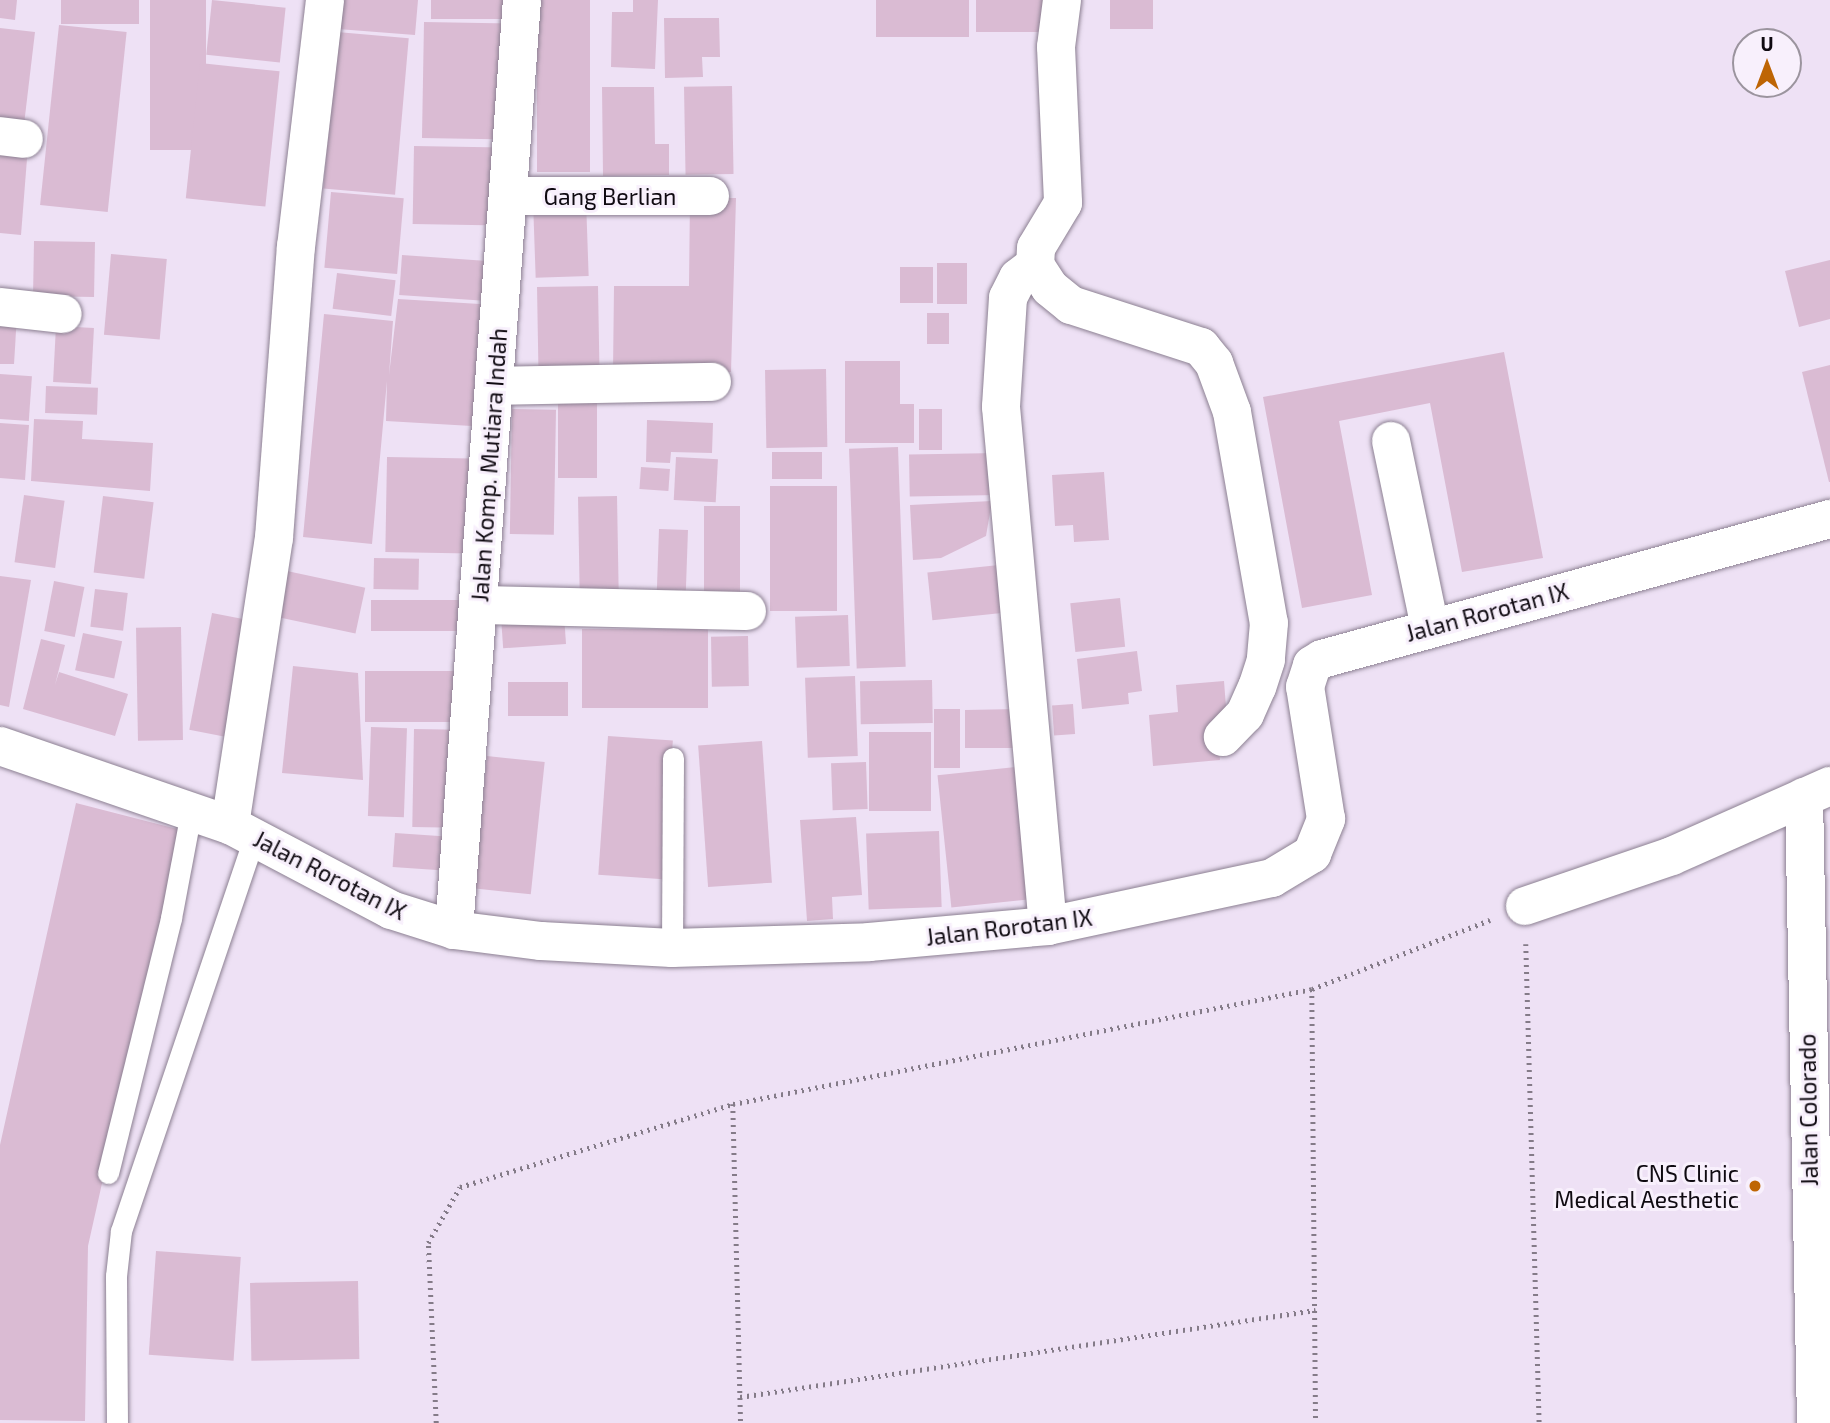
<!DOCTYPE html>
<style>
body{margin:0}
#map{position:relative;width:1830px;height:1423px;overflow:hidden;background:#eee1f5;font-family:"Exo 2",sans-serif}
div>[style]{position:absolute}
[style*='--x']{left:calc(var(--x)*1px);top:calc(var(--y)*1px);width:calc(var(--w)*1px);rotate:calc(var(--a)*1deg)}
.building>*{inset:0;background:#dabbd3;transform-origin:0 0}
.path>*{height:4.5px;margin-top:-2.25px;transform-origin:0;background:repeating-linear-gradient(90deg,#847b88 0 2px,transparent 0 7px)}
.roads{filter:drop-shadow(0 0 2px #8c8092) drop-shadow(0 0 2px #8c8092)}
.lane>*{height:21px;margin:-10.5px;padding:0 10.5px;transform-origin:10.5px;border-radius:10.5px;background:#fff}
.street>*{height:38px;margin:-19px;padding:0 19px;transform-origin:19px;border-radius:19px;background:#fff}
.secondary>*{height:38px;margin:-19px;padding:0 19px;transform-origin:19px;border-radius:19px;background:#fff}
.dots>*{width:19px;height:19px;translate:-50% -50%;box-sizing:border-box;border:4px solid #f8f0fc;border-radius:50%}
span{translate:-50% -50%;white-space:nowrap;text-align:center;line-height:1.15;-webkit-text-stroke:6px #f8f0fc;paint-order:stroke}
.street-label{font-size:23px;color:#0f0a11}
.poi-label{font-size:23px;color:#0f0a11}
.right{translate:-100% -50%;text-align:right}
.north{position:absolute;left:1732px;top:28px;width:70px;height:70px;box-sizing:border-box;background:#f8f0fc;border:2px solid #9b949e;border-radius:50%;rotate:0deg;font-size:19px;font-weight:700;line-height:28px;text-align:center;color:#0f0a11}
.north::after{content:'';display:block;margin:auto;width:24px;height:32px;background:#be6504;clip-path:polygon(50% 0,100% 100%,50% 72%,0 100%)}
</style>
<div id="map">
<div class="building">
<div style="clip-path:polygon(0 0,17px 0,15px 20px,0 18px)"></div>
<div style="left:61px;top:0;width:78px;height:24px"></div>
<div style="left:150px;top:0;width:56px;height:150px"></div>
<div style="left:212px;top:0;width:74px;height:55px;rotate:6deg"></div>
<div style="clip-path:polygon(340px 0,418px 0,415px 35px,338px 29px)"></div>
<div style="left:431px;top:0;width:77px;height:19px"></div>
<div style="left:537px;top:0;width:53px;height:172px"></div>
<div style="clip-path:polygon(633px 0,658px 0,655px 69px,611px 67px,612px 12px,633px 12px)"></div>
<div style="left:876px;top:0;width:93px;height:37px"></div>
<div style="left:976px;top:0;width:74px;height:32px"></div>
<div style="left:1110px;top:0;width:43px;height:29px"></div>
<div style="clip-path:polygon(664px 18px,719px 18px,720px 57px,702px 57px,703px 77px,665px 78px)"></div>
<div style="left:424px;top:22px;width:88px;height:116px;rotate:1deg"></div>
<div style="left:59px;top:25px;width:68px;height:181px;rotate:6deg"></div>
<div style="clip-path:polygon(0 28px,35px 32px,23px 133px,0 130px)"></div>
<div style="left:337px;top:32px;width:72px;height:157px;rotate:5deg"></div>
<div style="left:200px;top:63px;width:80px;height:136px;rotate:6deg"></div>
<div style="left:732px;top:86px;width:88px;height:48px;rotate:89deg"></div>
<div style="clip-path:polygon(602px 87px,654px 87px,655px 144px,669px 144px,669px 175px,603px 176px)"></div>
<div style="clip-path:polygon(0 144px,28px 146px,21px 235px,0 233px)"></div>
<div style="left:414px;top:146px;width:88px;height:78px;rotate:1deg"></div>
<div style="left:331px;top:192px;width:73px;height:76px;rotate:5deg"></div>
<div style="clip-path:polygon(690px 198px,736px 198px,731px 372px,613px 371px,614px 286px,689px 286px)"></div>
<div style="left:586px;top:200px;width:76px;height:53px;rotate:88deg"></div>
<div style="left:34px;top:241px;width:61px;height:55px;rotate:1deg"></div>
<div style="left:111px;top:254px;width:56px;height:81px;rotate:5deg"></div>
<div style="left:402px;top:255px;width:96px;height:40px;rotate:4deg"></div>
<div style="clip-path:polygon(1830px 260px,1830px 319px,1799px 327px,1785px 271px)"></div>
<div style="left:937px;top:263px;width:30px;height:41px"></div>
<div style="left:900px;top:267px;width:33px;height:36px"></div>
<div style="left:337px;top:273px;width:59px;height:36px;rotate:7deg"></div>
<div style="left:598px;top:286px;width:82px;height:61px;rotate:89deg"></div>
<div style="clip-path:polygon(398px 299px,496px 305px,489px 427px,386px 421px,387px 381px,372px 544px,303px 537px,324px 314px,393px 321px,389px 375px)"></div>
<div style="left:927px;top:313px;width:22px;height:31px"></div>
<div style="clip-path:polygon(0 314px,17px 315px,14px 364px,0 364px)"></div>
<div style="left:56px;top:326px;width:38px;height:56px;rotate:3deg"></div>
<div style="clip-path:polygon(1504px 352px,1543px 558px,1462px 572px,1430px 403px,1339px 421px,1372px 595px,1302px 608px,1263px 397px)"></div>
<div style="clip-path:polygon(845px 361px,900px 361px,900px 404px,914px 404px,914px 443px,845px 443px)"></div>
<div style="clip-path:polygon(1830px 365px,1830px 482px,1829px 482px,1802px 372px)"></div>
<div style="left:826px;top:369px;width:78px;height:61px;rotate:89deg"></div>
<div style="left:0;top:374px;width:32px;height:45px;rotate:4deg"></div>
<div style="left:46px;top:386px;width:52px;height:27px;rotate:2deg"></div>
<div style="left:558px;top:396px;width:39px;height:82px"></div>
<div style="left:512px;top:409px;width:44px;height:125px;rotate:1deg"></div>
<div style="left:919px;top:409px;width:23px;height:41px"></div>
<div style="clip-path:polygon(34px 419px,83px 421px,82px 439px,153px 443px,150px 491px,31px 481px)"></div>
<div style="clip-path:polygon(647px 420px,713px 423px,712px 453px,671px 452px,670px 463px,646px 462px)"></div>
<div style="clip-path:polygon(0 423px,29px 425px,25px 480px,0 478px)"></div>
<div style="left:898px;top:447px;width:220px;height:49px;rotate:88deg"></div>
<div style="left:822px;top:452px;width:27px;height:50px;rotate:90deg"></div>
<div style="left:998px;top:453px;width:42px;height:89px;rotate:89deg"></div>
<div style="left:387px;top:457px;width:98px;height:95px;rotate:1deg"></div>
<div style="left:676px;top:457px;width:42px;height:43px;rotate:3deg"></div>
<div style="left:641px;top:467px;width:29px;height:22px;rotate:4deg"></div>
<div style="clip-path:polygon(1104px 472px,1109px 540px,1074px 542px,1073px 525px,1055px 526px,1052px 475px)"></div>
<div style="left:837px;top:486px;width:125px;height:67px;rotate:90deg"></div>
<div style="left:24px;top:495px;width:41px;height:68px;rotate:8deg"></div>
<div style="left:103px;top:496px;width:51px;height:77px;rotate:7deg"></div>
<div style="left:617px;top:496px;width:98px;height:39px;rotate:89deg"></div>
<div style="clip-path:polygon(992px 501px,986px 536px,941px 558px,913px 560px,910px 505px)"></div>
<div style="left:704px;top:506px;width:36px;height:99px"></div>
<div style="left:659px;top:529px;width:29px;height:65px;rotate:2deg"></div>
<div style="left:374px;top:558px;width:45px;height:31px;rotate:1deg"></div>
<div style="left:999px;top:565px;width:48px;height:72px;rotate:84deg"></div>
<div style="left:287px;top:571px;width:80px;height:47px;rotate:12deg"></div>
<div style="clip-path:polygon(0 576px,31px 580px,9px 707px,0 705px)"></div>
<div style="left:54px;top:581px;width:31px;height:51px;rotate:11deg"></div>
<div style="left:95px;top:589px;width:33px;height:38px;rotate:7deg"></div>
<div style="left:1120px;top:598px;width:49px;height:50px;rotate:84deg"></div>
<div style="left:371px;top:600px;width:102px;height:31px"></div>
<div style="left:212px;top:613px;width:47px;height:119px;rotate:11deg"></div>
<div style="left:564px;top:615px;width:29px;height:63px;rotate:86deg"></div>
<div style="left:848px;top:615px;width:51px;height:53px;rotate:88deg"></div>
<div style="left:181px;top:627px;width:113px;height:45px;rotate:89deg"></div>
<div style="left:582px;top:629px;width:126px;height:79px"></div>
<div style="left:83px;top:633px;width:40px;height:38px;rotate:12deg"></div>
<div style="left:748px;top:636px;width:50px;height:37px;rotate:89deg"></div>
<div style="clip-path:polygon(41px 639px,65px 645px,55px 685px,59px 672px,128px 694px,115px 736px,23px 709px)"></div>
<div style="clip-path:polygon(1137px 651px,1142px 691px,1128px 693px,1129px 704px,1082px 709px,1077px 659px)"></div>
<div style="clip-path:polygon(293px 666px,358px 673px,363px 780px,282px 773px)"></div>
<div style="left:365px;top:671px;width:93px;height:51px"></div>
<div style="left:855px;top:676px;width:80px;height:50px;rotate:88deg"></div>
<div style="left:932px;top:680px;width:43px;height:72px;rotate:89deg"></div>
<div style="clip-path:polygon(1224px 681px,1227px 720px,1216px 720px,1220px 760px,1153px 766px,1149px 715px,1178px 712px,1176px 685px)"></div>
<div style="left:508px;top:682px;width:60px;height:34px"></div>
<div style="left:1073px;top:704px;width:30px;height:21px;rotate:86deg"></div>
<div style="left:934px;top:709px;width:26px;height:59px"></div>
<div style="clip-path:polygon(1022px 709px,1014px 748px,965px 748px,965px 710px)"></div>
<div style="left:371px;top:727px;width:36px;height:89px;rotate:2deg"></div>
<div style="left:414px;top:729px;width:45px;height:98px;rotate:1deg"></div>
<div style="left:869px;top:732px;width:62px;height:79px"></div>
<div style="left:608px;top:736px;width:65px;height:139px;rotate:4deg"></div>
<div style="left:762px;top:741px;width:142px;height:64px;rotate:86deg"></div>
<div style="left:487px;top:756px;width:58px;height:133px;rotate:6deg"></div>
<div style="left:866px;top:762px;width:47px;height:35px;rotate:88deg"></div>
<div style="left:1026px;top:766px;width:133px;height:89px;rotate:84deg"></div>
<div style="clip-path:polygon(76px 803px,181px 830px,88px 1246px,85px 1421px,0 1420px,0 1145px)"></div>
<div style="clip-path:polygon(856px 817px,862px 895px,832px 897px,833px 919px,807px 921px,800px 820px)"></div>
<div style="left:939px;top:831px;width:76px;height:73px;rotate:88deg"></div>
<div style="left:395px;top:833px;width:55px;height:34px;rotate:4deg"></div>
<div style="left:156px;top:1251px;width:85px;height:104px;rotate:4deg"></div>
<div style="left:358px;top:1281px;width:78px;height:108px;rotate:89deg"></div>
</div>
<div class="path">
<div style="--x:1526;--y:944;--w:479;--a:88.4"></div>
<div style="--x:1312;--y:989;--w:434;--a:89.5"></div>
<div style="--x:733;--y:1104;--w:319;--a:88.6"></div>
<div style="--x:740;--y:1397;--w:582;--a:-8.6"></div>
<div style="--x:436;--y:1423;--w:180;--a:-92.5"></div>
<div style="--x:428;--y:1243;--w:64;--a:-60.3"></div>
<div style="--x:460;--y:1187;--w:285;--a:-16.9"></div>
<div style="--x:733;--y:1104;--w:590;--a:-11.23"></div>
<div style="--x:1312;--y:989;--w:191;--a:-21.2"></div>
</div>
<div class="roads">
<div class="lane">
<div style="--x:672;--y:948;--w:190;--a:-89.7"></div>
<div style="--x:108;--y:1173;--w:263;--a:-76.1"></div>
<div style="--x:171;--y:918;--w:108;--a:-79.3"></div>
<div style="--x:117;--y:1423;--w:147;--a:-90.4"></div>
<div style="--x:116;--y:1276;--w:45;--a:-83.7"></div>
<div style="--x:121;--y:1231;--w:415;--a:-71.3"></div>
</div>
<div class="street">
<div style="--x:1062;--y:0;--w:47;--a:97.3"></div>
<div style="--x:1056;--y:47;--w:156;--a:87.4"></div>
<div style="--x:1063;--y:203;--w:52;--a:121"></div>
<div style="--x:1036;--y:248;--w:17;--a:93"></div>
<div style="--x:1035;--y:265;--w:27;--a:57"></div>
<div style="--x:1050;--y:288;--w:27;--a:39"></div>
<div style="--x:1071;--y:305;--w:137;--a:17.9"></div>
<div style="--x:1201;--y:347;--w:21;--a:51"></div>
<div style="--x:1214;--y:363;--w:52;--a:69.8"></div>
<div style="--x:1232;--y:412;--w:214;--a:80.1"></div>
<div style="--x:1269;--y:623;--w:37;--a:95"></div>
<div style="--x:1266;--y:660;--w:28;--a:108"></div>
<div style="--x:1257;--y:687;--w:30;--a:114"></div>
<div style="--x:1245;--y:714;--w:32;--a:134"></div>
<div style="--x:0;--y:136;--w:24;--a:7"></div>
<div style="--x:511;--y:196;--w:199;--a:0"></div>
<div style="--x:1035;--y:265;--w:21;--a:143"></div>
<div style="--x:1018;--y:278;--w:22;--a:117"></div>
<div style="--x:1008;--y:298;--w:109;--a:93.7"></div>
<div style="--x:1001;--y:407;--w:521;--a:84.83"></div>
<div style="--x:0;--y:307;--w:63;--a:6.3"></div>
<div style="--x:494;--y:386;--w:218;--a:-1.1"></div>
<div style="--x:1391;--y:441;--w:190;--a:78.2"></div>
<div style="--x:479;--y:605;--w:268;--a:1.3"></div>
<div style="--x:1804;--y:797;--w:626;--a:88.9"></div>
<div style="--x:230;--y:825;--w:290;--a:-81.3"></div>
<div style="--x:274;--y:538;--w:292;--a:-85.7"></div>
<div style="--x:296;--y:247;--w:249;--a:-83.3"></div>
<div style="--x:1525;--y:906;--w:155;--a:-18.8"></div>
<div style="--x:1672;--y:856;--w:173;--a:-23.9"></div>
<div style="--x:454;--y:930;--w:932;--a:-85.82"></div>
</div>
<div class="secondary">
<div style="--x:0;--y:746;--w:243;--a:19"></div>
<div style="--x:230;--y:825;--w:182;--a:27.8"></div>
<div style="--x:391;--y:910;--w:66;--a:17.6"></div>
<div style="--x:454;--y:930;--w:88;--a:7.2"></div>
<div style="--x:541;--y:941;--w:131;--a:3.1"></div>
<div style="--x:672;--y:948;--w:197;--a:-1.7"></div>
<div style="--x:869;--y:942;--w:180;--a:-5.1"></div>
<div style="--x:1048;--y:926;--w:229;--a:-12.1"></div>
<div style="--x:1272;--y:878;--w:47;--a:-31"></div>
<div style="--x:1312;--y:854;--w:38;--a:-68"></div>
<div style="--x:1326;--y:819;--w:134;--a:-99"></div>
<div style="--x:1305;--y:687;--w:23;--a:-72"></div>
<div style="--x:1312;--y:665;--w:12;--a:-31"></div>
<div style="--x:1322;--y:659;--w:527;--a:-15.41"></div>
</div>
</div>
<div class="dots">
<div style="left:1755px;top:1186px;background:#be6504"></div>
</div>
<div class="street-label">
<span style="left:610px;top:196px">Gang Berlian</span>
<span style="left:489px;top:465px;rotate:-86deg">Jalan Komp. Mutiara Indah</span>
<span style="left:1487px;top:612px;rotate:-15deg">Jalan Rorotan IX</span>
<span style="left:330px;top:875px;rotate:27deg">Jalan Rorotan IX</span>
<span style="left:1009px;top:927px;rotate:-7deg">Jalan Rorotan IX</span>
<span style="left:1808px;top:1110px;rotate:-91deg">Jalan Colorado</span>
</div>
<div class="poi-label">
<span class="right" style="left:1739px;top:1186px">CNS Clinic<br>Medical Aesthetic</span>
</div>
<div class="north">U</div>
</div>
